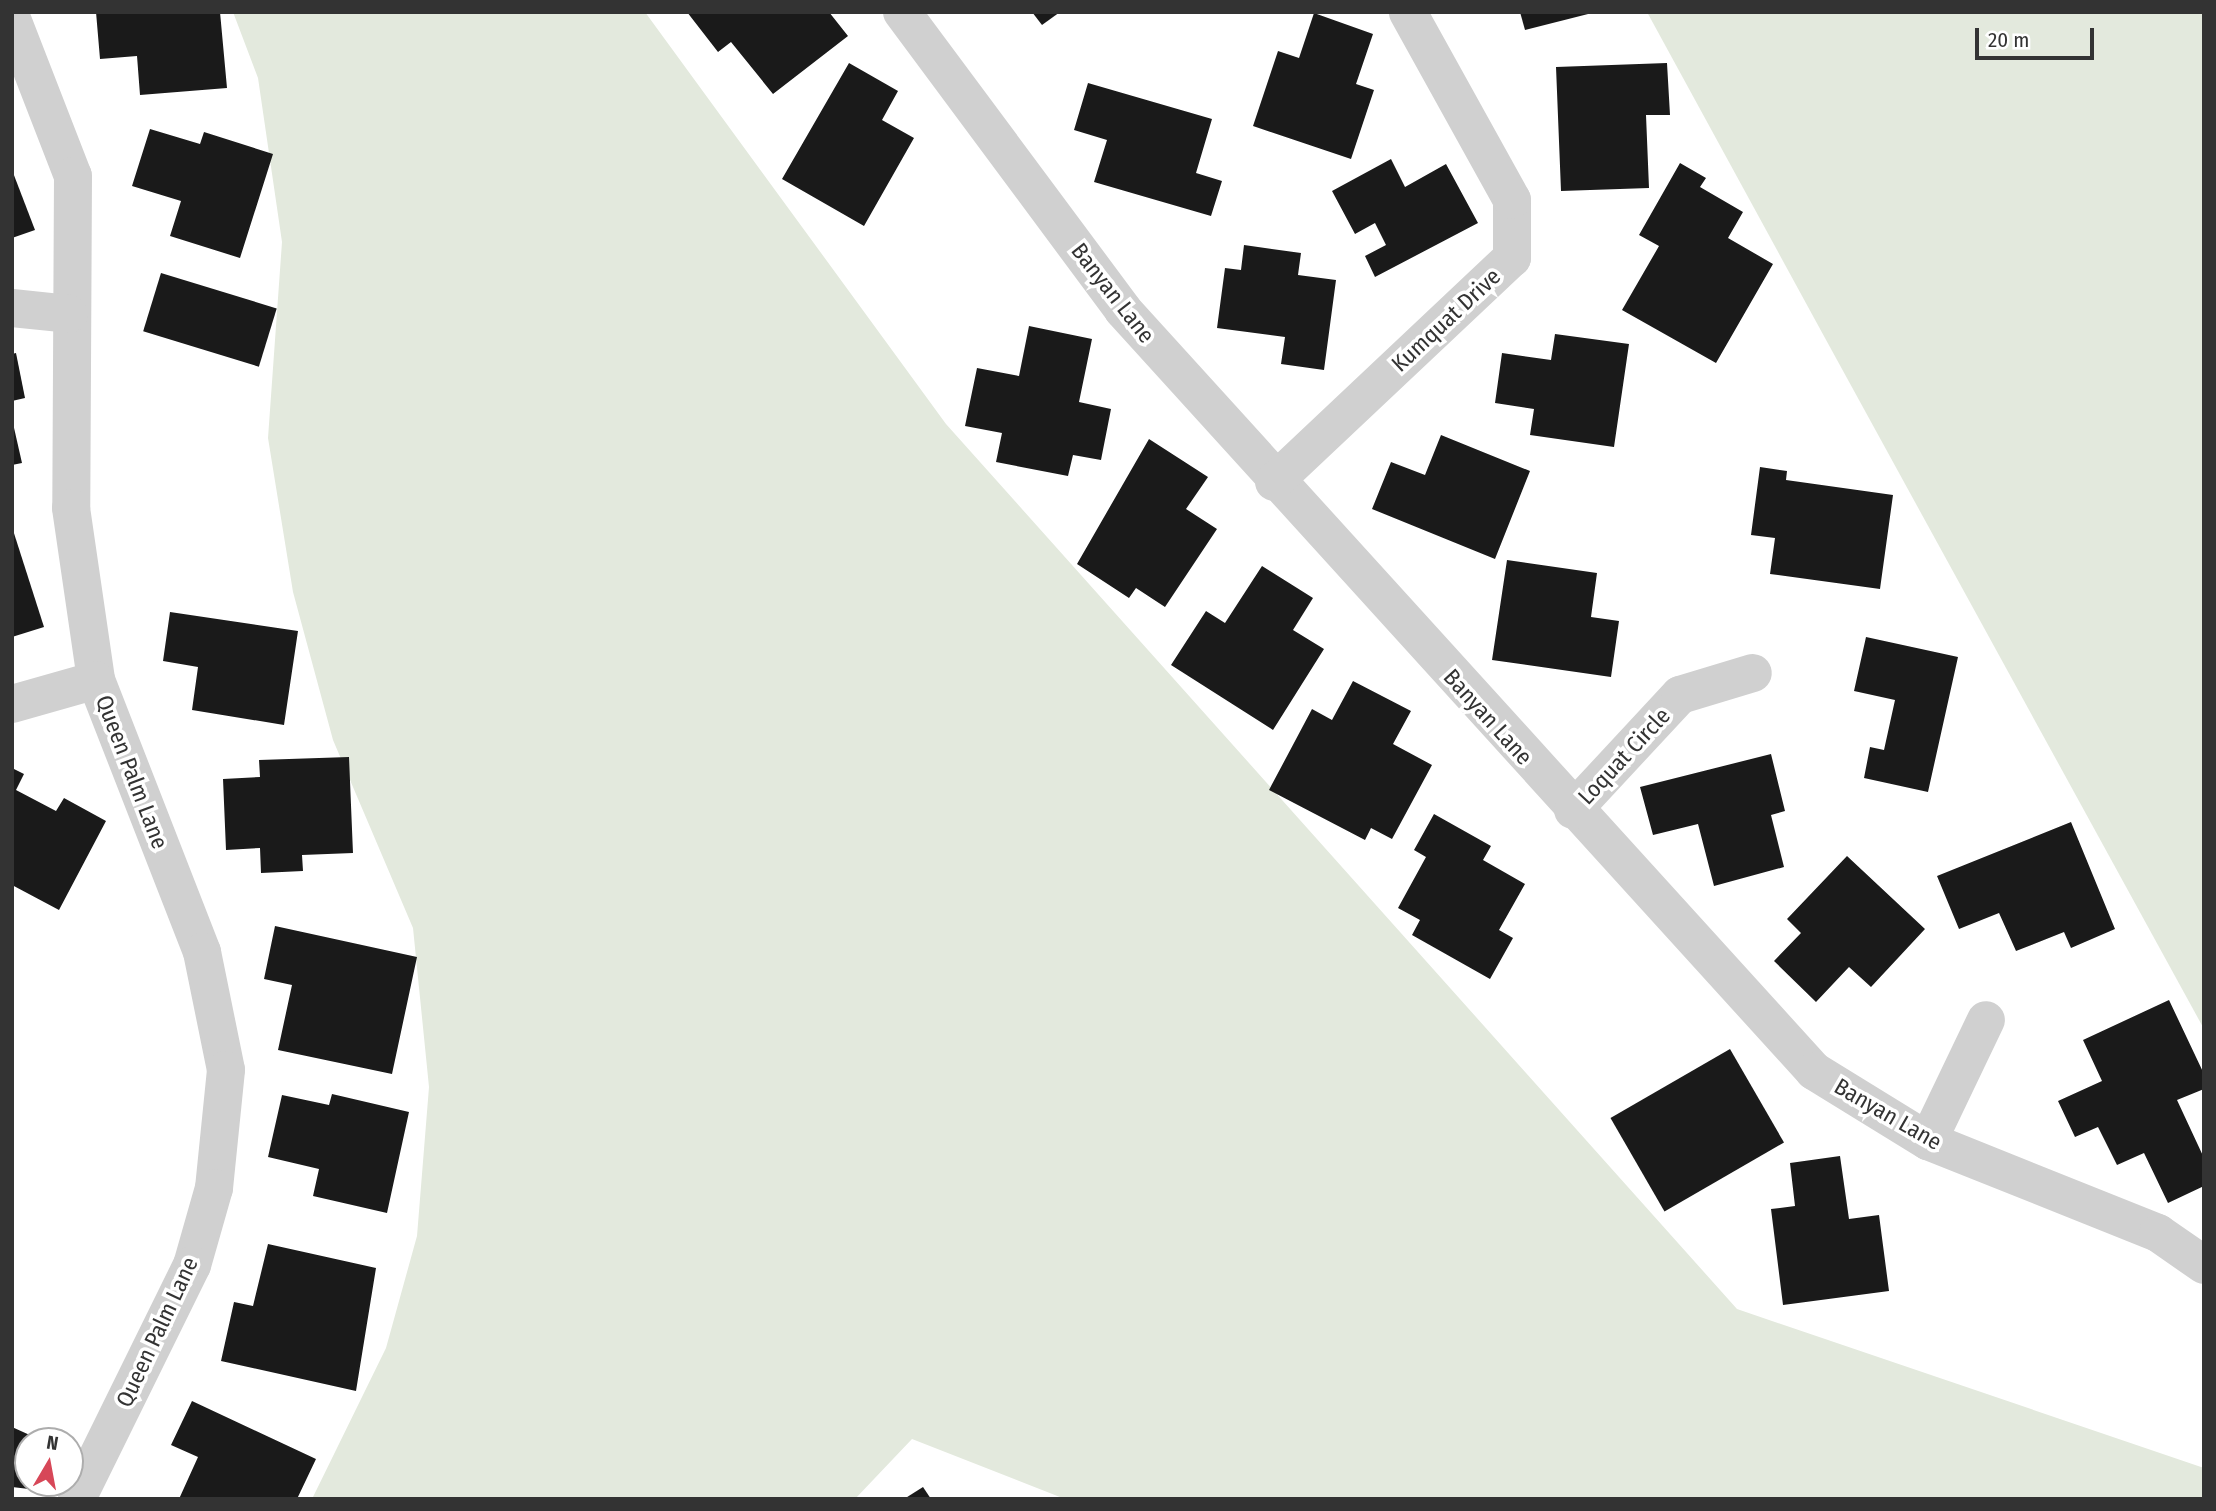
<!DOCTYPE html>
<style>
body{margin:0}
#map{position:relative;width:2216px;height:1511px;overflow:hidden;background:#fff;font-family:"Fira Sans Condensed",sans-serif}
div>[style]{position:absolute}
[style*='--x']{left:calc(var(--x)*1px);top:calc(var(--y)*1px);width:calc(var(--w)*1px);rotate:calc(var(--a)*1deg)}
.green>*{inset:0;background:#e3e9dd}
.building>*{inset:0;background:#1a1a1a;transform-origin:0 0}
.minor>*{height:38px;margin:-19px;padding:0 19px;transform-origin:19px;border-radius:19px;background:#d0d0d0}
span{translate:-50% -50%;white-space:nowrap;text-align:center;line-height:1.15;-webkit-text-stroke:7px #fff;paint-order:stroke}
.street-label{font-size:23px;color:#333}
.frame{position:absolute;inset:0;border:14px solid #333;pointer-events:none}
.north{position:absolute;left:14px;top:1427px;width:70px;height:70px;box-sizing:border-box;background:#fff;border:2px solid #adadad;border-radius:50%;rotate:10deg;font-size:19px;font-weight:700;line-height:28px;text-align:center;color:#333}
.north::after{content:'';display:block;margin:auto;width:24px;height:32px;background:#d74758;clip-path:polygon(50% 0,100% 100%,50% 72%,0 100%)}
.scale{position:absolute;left:1975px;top:28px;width:119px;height:32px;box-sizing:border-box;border:4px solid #333;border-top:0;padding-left:9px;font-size:21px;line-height:24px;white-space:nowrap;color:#333;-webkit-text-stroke:5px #fff;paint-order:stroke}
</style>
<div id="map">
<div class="green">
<div style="clip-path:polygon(233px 12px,645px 12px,946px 424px,1737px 1309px,2204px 1468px,2204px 1499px,1065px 1499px,912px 1439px,855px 1499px,312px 1499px,386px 1348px,417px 1236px,429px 1087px,413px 928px,333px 740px,293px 592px,268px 438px,282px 242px,258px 78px)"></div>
<div style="clip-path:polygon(1647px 12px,2204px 12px,2204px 1029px,1825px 338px)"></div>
</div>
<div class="building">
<div style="clip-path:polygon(96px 12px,220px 12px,227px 88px,140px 95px,137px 56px,100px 59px)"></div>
<div style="clip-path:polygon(687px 12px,829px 12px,848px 36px,773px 94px,731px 42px,718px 52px)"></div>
<div style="clip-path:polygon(1032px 12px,1060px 12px,1042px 25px)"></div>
<div style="clip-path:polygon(1520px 12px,1592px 12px,1592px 13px,1525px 30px)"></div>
<div style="clip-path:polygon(1314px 13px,1373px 34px,1356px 84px,1374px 90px,1351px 159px,1253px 126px,1278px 51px,1299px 58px)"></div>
<div style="clip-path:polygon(849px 63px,898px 91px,882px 120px,914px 138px,864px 226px,782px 179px)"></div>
<div style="clip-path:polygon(1667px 63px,1670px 115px,1646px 115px,1649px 188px,1561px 191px,1556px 67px)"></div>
<div style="clip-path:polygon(1088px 83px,1212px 119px,1196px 173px,1222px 181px,1211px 216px,1094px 182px,1107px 140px,1074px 130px)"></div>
<div style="clip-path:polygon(150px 129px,200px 144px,204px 132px,273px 154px,240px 258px,170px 236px,181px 201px,132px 186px)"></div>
<div style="clip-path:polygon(1391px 159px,1405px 187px,1446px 164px,1478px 223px,1375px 277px,1365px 256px,1386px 245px,1375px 223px,1355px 234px,1332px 191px)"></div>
<div style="clip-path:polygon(1680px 163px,1706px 178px,1700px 187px,1743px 212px,1728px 238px,1773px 264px,1716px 363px,1622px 310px,1659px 246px,1639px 235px)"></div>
<div style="clip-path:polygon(12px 170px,35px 230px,12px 238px)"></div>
<div style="clip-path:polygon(1244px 245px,1301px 253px,1298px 275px,1336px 280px,1324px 370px,1281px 364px,1285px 337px,1217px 328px,1225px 268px,1241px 270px)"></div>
<div style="left:161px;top:273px;width:121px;height:61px;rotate:17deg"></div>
<div style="clip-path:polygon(1029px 326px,1092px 339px,1079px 402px,1111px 409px,1101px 460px,1073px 455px,1068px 476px,996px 462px,1002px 433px,965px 426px,977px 368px,1019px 376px)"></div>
<div style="clip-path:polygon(1555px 334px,1629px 344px,1614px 447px,1530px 435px,1534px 409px,1495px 403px,1502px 353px,1551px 360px)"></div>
<div style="clip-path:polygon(16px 353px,25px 398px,12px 401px,12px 354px)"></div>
<div style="clip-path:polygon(12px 419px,22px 463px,12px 465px)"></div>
<div style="clip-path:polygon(1441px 435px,1530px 471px,1495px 559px,1372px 509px,1391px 462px,1425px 475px)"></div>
<div style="clip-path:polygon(1149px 439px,1208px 477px,1186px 509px,1217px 529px,1165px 607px,1136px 588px,1129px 598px,1077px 564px)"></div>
<div style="clip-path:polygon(1760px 467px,1787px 471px,1786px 480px,1893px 495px,1880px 589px,1770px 574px,1775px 538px,1751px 535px)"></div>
<div style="clip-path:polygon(12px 527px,44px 627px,12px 637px)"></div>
<div style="clip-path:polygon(1507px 560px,1597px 573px,1591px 617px,1619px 621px,1611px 677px,1492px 660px)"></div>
<div style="clip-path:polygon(1262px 566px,1313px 598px,1293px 630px,1324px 649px,1273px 730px,1171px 665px,1206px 611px,1225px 623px)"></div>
<div style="clip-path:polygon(170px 612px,298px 631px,284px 725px,192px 710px,198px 667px,163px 661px)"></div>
<div style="clip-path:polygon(1866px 637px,1958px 657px,1928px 792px,1864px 778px,1870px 747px,1884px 750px,1895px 700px,1854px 691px)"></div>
<div style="clip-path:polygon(1353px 681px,1411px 711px,1393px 744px,1432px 765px,1392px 839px,1371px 828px,1365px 840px,1269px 790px,1312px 709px,1332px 720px)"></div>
<div style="clip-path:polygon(1771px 754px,1785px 811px,1771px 815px,1784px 867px,1714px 886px,1698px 824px,1653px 835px,1640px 787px)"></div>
<div style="clip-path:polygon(349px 757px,353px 853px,302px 855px,303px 871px,261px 873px,260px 848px,226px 850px,223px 779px,260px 777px,259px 760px)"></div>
<div style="clip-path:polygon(12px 768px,24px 774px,16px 790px,56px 811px,64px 798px,106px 821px,59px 910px,12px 885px)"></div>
<div style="clip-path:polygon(1434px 814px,1491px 846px,1483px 860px,1525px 884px,1499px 930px,1513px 938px,1490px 979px,1412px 935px,1420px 920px,1398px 908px,1426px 857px,1414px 850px)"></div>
<div style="clip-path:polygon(2071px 822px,2115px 929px,2071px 948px,2064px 932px,2016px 951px,1999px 913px,1959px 929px,1937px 876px)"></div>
<div style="clip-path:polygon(1847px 856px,1925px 929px,1871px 987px,1849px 967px,1816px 1002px,1774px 961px,1801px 933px,1787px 919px)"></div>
<div style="clip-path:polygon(275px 926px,417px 957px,392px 1074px,278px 1050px,292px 985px,264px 979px)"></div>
<div style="clip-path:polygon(2169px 1000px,2204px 1074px,2204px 1089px,2177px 1100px,2204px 1158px,2204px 1186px,2168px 1203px,2144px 1153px,2117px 1165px,2098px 1127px,2075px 1137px,2058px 1101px,2102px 1081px,2083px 1040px)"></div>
<div style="left:1730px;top:1049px;width:108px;height:138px;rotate:60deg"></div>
<div style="clip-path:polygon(332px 1094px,409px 1112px,387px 1213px,313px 1196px,319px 1169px,268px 1157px,282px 1095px,329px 1105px)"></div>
<div style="clip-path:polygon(1840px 1156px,1849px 1219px,1879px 1215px,1889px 1291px,1783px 1305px,1771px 1209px,1795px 1206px,1790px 1163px)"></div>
<div style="clip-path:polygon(268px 1244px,376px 1268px,356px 1391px,221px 1361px,234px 1302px,253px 1306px)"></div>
<div style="clip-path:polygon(192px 1401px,316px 1459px,297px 1499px,179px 1499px,198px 1457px,171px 1445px)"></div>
<div style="clip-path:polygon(12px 1427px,43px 1441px,28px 1441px,29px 1489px,12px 1487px)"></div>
<div style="clip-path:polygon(923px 1487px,931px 1499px,904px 1499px)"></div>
</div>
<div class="minor">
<div style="--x:902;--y:12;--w:371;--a:53.4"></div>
<div style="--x:1123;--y:310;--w:1028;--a:47.76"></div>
<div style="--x:1814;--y:1071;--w:134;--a:31.6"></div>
<div style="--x:1928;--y:1141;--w:248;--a:21.8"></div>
<div style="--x:2158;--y:1233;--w:56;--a:34.8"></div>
<div style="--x:12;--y:19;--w:168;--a:68.8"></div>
<div style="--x:73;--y:176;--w:332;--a:90.3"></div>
<div style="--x:71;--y:508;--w:174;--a:81.7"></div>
<div style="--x:96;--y:680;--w:292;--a:68.7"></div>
<div style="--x:202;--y:952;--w:120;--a:78.5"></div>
<div style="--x:226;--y:1070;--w:119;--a:95.8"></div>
<div style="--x:214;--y:1188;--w:80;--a:105.9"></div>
<div style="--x:192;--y:1265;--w:261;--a:116.2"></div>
<div style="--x:12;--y:308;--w:57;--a:6"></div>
<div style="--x:1274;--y:482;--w:327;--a:-43.3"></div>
<div style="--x:1512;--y:258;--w:58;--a:-90"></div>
<div style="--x:1512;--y:200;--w:215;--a:-119"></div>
<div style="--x:12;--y:704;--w:87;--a:-15.9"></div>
<div style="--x:1573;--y:810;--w:157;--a:-47.1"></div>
<div style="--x:1680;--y:695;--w:76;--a:-16.8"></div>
<div style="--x:1928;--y:1141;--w:134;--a:-64.4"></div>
</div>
<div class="street-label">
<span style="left:1113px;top:293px;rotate:52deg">Banyan Lane</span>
<span style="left:1446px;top:320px;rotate:-43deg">Kumquat Drive</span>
<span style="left:1488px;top:717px;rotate:48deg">Banyan Lane</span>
<span style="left:1624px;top:756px;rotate:-47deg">Loquat Circle</span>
<span style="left:132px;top:772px;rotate:69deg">Queen Palm Lane</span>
<span style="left:1888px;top:1114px;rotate:30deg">Banyan Lane</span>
<span style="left:157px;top:1332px;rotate:-65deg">Queen Palm Lane</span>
</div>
<div class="frame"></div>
<div class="north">N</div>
<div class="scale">20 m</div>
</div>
